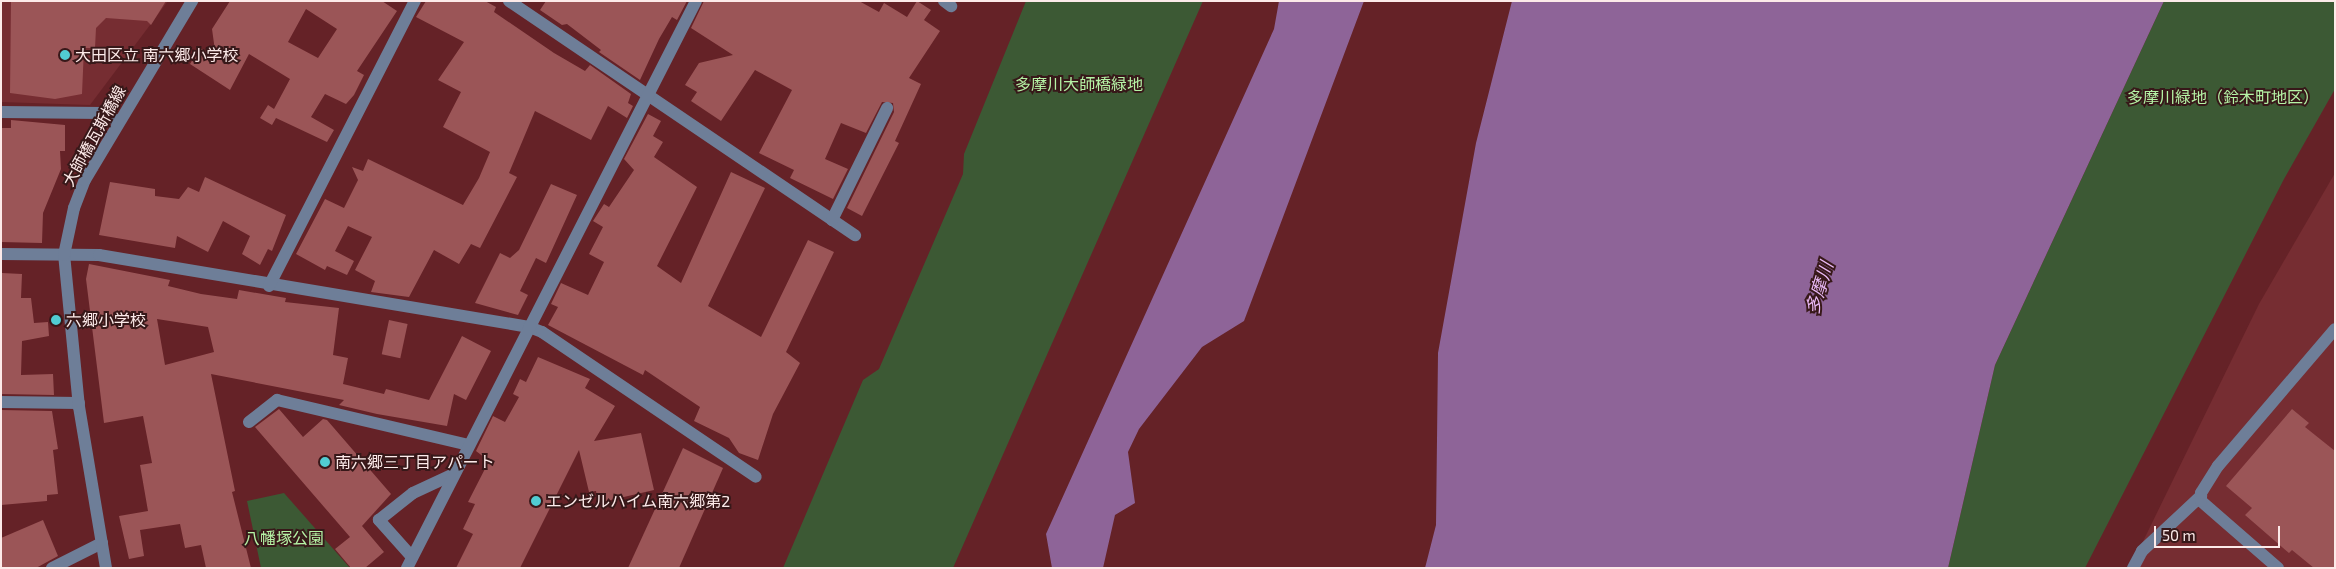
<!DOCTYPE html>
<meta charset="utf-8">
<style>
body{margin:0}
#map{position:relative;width:2336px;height:569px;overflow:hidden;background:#652227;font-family:"Exo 2","Noto Sans JP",sans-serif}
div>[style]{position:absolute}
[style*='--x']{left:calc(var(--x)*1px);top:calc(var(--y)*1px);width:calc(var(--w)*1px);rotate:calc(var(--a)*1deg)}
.built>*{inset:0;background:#762d32}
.green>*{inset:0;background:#3c5934}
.water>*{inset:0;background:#8e6498}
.building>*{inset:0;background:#9b5557;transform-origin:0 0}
.minor>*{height:12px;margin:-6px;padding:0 6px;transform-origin:6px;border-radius:6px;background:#6e7e98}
.dots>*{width:14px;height:14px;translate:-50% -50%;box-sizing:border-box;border:2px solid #371819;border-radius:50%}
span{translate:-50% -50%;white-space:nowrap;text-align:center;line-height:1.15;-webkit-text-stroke:4px #371819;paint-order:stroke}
.poi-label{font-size:16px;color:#fceae9}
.left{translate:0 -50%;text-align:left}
.park-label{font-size:16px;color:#b5f3a5}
.street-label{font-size:16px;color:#fceae9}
.water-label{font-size:18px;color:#eabaf7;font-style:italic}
.frame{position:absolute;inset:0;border:2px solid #fceae9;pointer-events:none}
.scale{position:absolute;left:2154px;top:526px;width:126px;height:22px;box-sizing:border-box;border:2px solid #fceae9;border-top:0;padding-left:6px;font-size:15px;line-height:18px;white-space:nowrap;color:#fceae9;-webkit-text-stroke:4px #371819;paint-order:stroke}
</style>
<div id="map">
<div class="built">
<div style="clip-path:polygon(1px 1px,168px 1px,90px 105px,1px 102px)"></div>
<div style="clip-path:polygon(2335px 173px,2335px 568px,2130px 568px,2259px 304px)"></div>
</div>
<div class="green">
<div style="clip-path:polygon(1026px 1px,1203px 1px,953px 568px,783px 568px,863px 380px,879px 369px,963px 174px,964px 154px)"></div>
<div style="clip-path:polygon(2164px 1px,2335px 1px,2335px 89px,2284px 179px,2085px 568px,1948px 568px,1995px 365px)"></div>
<div style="clip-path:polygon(284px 493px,350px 568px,261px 568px,247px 501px)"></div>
</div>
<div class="water">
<div style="clip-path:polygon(1279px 1px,1364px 1px,1244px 321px,1202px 347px,1139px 429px,1128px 452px,1135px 503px,1115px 515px,1103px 568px,1052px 568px,1046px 534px,1274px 29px)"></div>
<div style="clip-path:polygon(1512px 1px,2164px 1px,1995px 365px,1948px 568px,1425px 568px,1436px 525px,1438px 353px,1476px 143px)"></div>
</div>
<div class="building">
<div style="clip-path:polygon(11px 1px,166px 1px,151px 25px,147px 21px,106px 18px,96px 28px,95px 48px,84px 48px,82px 94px,55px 99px,10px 93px)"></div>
<div style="clip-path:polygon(evenodd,230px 1px,382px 1px,397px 11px,357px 71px,364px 75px,354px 95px,346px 104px,325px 94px,311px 117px,334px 130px,327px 142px,276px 118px,272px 125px,260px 118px,268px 105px,274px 109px,290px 79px,249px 54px,230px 90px,190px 64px,200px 48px,216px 58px,212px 29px,230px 1px,306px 9px,337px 29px,318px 58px,288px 42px,306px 9px)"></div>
<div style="clip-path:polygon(426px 1px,485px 1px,496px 7px,494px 12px,554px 53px,585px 71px,590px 65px,631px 94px,628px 103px,633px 106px,627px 118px,608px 106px,591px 140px,535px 111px,509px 173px,517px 177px,480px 248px,471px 244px,459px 264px,434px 250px,409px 297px,371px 292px,375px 281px,355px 270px,372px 237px,348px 226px,335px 251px,354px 261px,347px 275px,327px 266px,325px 270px,296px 254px,325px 199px,344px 208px,358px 180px,352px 167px,363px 171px,368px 159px,463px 205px,479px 178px,490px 152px,443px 127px,461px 92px,438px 80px,464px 42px,416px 17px)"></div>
<div style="clip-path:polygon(546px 1px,687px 1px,677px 20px,672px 17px,659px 39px,640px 80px,599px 52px,601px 50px,567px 24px,562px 25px,540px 10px)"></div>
<div style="clip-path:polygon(704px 1px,859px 1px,879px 12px,884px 3px,907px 17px,917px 1px,931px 10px,924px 20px,940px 31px,909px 78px,921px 84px,895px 141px,899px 143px,862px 216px,847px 208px,894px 112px,893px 103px,882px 102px,866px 133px,841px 123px,825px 159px,848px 169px,833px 199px,790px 178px,794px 170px,759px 153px,792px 90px,755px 70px,721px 121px,691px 101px,697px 92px,685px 85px,699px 63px,733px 55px,691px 28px)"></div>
<div style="clip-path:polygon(648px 114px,661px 121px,653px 136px,663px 142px,654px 157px,697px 187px,657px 266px,681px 283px,731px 172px,765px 188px,708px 306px,761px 337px,808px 240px,834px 252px,786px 352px,800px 363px,773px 414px,758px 460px,739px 453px,729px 438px,694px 421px,700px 407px,645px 370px,643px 375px,548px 325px,558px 307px,551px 304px,561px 283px,588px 295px,604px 262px,589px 254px,603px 227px,593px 221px,604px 204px,609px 207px,634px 170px,624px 159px)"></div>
<div style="clip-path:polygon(11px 120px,65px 125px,65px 151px,60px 151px,61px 169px,43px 213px,42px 243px,1px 242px,1px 128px,11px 128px)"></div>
<div style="clip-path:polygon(205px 177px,286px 215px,272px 251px,268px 249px,260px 265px,242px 254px,250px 236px,223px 221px,208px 252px,177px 236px,175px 248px,99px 235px,110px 182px,155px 189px,155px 196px,179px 199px,188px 187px,199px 192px)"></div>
<div style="clip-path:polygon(551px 184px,577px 195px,546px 263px,536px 258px,520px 291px,528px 295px,518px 315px,475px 303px,500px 253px,510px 258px,519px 250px)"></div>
<div style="clip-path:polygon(evenodd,89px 264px,170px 280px,168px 286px,201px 294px,237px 299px,239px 290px,286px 298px,285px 302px,339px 308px,333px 355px,348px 358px,343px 384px,384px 394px,386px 389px,429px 400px,462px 336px,491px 351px,466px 400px,454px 394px,447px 426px,377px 414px,339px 405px,344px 400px,211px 374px,235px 491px,232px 492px,251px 568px,206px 568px,201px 545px,185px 548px,180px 524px,140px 530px,144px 556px,129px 559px,119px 516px,148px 511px,140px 465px,152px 463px,143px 416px,104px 423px,86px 279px,89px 264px,157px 319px,208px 327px,214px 352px,165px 365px,157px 319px)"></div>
<div style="clip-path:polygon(2px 273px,22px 274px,21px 298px,31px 298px,34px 323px,48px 322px,49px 336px,22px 341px,21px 375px,53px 374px,54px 395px,1px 394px)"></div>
<div style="left:389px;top:320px;width:19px;height:35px;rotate:12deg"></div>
<div style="clip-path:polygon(538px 357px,590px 379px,585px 388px,615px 406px,594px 441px,641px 433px,654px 490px,598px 503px,596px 491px,589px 492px,579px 450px,520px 568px,456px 568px,473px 534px,463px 529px,475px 504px,468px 502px,489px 461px,476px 451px,493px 416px,505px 422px,519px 397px,513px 394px,520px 379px,526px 382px)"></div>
<div style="clip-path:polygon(279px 409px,303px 437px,323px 419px,327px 420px,391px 494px,362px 526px,384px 552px,365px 568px,351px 568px,335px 549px,350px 537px,255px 427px)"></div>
<div style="clip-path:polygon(2292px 409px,2309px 423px,2305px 427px,2335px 451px,2335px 568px,2314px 568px,2292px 550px,2289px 553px,2245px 515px,2252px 508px,2226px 486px)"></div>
<div style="clip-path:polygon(1px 410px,52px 411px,58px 449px,53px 450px,58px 494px,47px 495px,47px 501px,1px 505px)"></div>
<div style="clip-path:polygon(683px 448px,723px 468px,679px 568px,628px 568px)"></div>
<div style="clip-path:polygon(43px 520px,58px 556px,36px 568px,1px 568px,1px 538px)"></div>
</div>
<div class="minor">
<div style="--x:509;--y:1;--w:418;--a:34.1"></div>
<div style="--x:944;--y:1;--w:9;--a:36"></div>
<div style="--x:1;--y:112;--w:102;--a:0.6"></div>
<div style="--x:103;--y:113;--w:18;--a:29"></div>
<div style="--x:832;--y:220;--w:125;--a:-63.8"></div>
<div style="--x:1;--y:254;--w:98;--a:0.6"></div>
<div style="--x:99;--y:255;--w:436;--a:9.5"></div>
<div style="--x:529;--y:327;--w:14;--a:21"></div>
<div style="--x:542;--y:332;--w:258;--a:34.1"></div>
<div style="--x:269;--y:286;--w:320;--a:-62.9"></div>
<div style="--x:1;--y:402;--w:78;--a:0.7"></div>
<div style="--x:249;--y:422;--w:36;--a:-38"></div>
<div style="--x:277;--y:400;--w:197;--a:13.2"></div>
<div style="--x:412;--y:557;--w:50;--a:-131.7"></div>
<div style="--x:379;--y:520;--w:43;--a:-38.5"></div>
<div style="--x:413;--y:493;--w:45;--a:-24.9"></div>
<div style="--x:52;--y:568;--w:56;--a:-26.6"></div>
<div style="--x:106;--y:568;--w:163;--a:-99.5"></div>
<div style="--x:79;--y:407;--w:153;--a:-95.6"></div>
<div style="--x:64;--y:255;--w:48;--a:-78"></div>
<div style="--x:74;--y:208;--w:30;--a:-69"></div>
<div style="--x:85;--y:180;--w:209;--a:-59.1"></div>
<div style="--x:407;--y:568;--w:636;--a:-62.99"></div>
<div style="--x:2133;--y:568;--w:19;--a:-62"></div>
<div style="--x:2142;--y:551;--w:81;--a:-43"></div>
<div style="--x:2278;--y:568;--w:102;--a:-139"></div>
<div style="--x:2201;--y:501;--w:8;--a:-90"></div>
<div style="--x:2201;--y:493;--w:32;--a:-58"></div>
<div style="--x:2218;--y:466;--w:180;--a:-49.5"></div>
</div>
<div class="dots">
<div style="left:65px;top:55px;background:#51ccd2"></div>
<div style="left:56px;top:320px;background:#51ccd2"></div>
<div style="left:325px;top:462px;background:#51ccd2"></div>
<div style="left:536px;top:501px;background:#51ccd2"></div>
</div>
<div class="poi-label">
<span class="left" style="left:75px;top:55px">大田区立 南六郷小学校</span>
<span class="left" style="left:66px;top:320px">六郷小学校</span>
<span class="left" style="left:335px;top:462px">南六郷三丁目アパート</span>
<span class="left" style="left:546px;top:501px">エンゼルハイム南六郷第2</span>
</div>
<div class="park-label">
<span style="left:1079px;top:84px">多摩川大師橋緑地</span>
<span style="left:2223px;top:97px">多摩川緑地（鈴木町地区）</span>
<span style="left:284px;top:538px">八幡塚公園</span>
</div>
<div class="street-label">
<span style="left:94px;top:136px;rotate:-61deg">大師橋瓦斯橋線</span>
</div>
<div class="water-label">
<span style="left:1819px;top:288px;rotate:-73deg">多摩川</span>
</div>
<div class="frame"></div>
<div class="scale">50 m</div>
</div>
